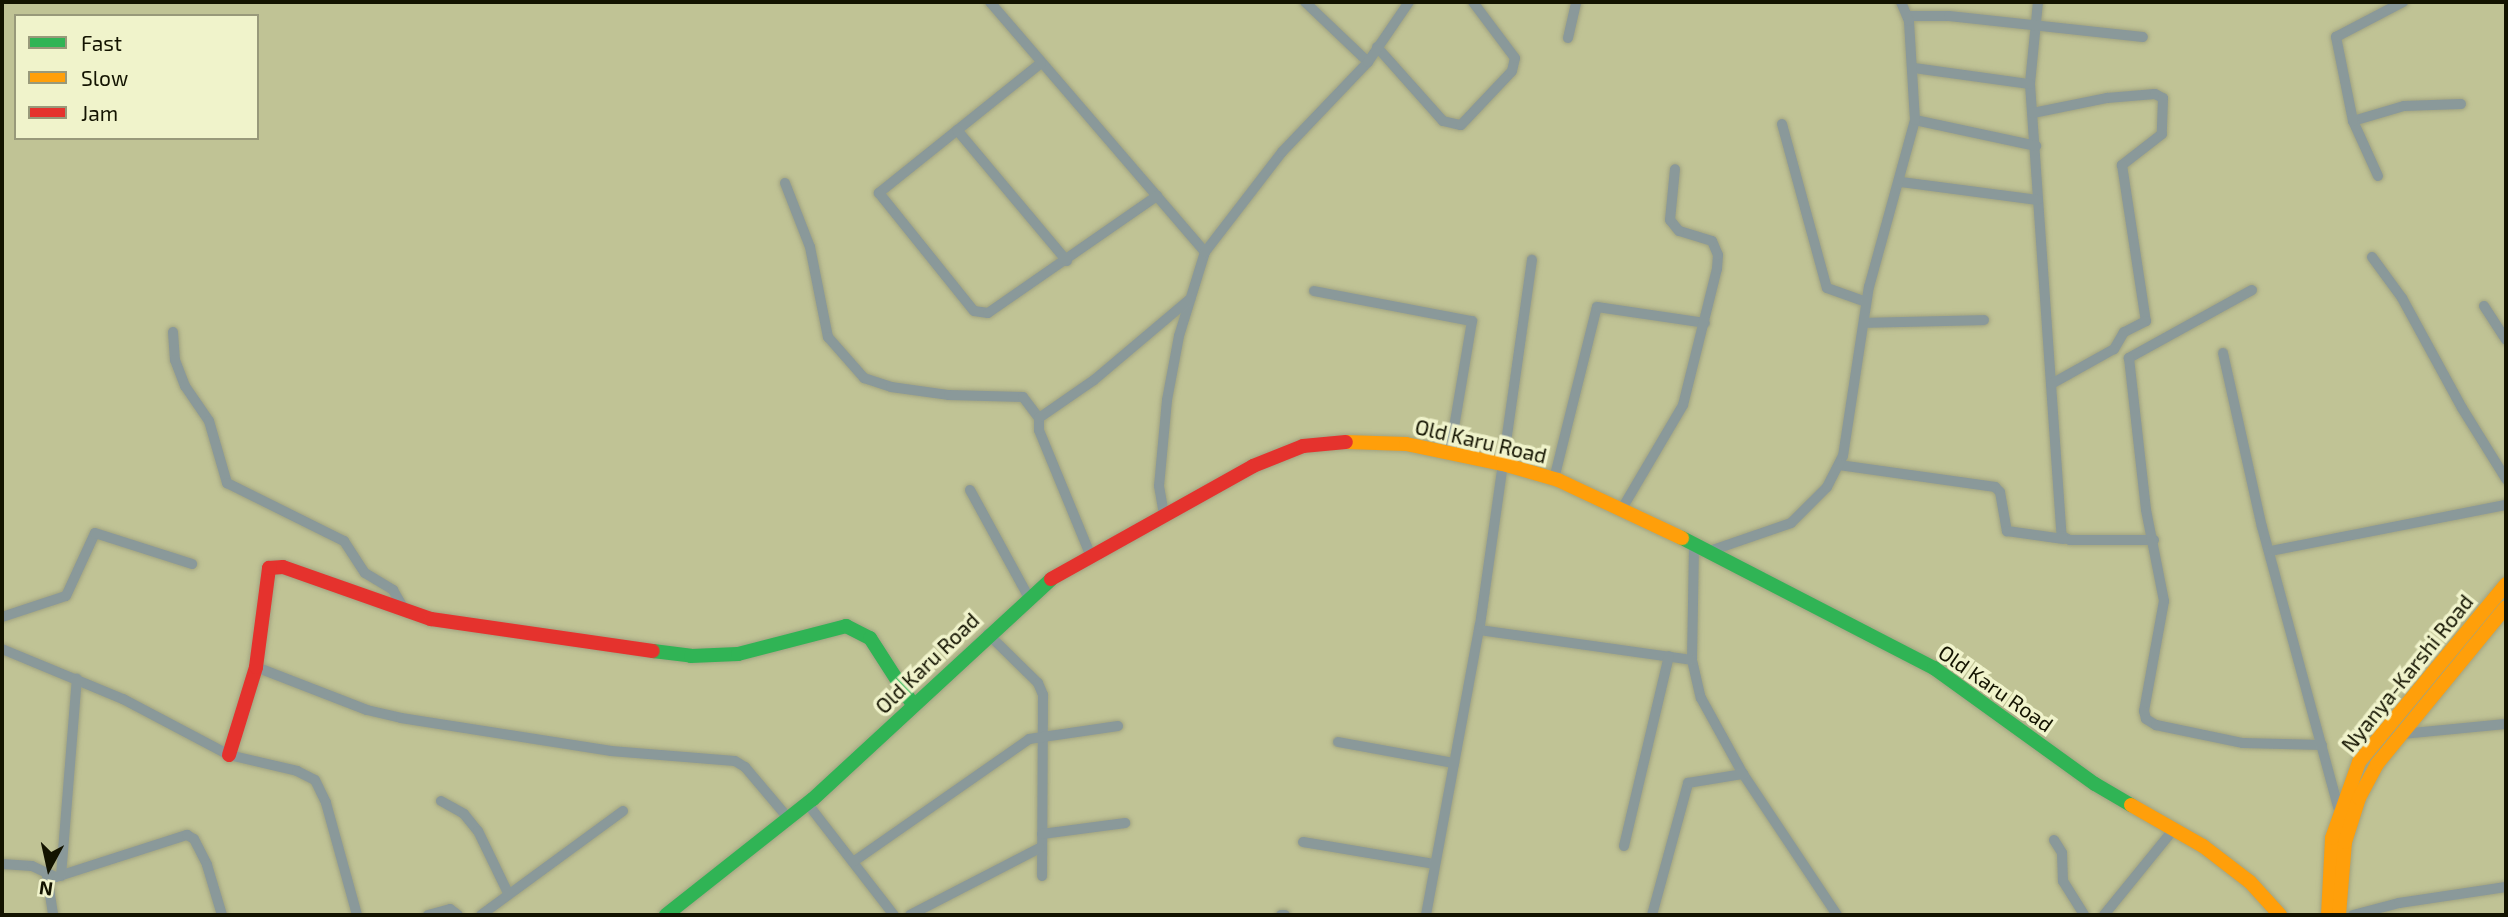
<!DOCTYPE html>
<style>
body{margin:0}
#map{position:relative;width:2508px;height:917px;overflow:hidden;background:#c0c395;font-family:"Exo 2",sans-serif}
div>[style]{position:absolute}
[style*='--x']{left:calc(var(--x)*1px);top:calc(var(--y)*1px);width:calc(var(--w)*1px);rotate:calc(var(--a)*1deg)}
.roads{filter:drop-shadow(0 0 2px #a1a381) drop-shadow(0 0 2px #a1a381)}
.street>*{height:10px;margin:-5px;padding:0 5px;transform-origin:5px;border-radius:5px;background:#8a999a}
.fast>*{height:14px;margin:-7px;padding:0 7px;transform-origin:7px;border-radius:7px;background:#30b455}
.slow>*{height:14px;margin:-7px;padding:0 7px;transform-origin:7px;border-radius:7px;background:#ff9f0a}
.jam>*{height:14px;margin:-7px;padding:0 7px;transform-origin:7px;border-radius:7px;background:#e5322d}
span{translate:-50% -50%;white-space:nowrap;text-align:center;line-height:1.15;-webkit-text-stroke:7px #f0f3cb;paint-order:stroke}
.street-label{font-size:21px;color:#131300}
.frame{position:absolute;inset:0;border:4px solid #131300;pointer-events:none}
.legend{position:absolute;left:14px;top:14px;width:245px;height:126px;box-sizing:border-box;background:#f0f3cb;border:2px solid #98997a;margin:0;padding:9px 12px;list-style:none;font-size:21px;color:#131300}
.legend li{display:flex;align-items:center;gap:14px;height:35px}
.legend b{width:35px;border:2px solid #98997a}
.north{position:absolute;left:14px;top:833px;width:70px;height:70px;-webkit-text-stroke:5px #f0f3cb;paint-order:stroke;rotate:188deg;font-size:19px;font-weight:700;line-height:28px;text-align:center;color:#131300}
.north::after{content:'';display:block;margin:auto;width:24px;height:32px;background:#131300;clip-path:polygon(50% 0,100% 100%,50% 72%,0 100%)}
</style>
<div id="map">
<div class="roads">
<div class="street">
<div style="--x:990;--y:2;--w:330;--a:49.3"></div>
<div style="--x:1205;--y:252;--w:88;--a:107.2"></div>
<div style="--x:1179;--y:336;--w:65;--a:100.6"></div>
<div style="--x:1167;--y:400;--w:86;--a:95.3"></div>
<div style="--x:1159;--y:486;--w:28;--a:80"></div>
<div style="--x:1305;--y:2;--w:87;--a:43.6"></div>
<div style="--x:2038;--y:2;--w:82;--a:95.6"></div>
<div style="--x:2030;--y:84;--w:453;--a:86"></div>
<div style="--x:2062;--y:536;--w:9;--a:27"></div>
<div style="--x:2070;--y:540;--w:84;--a:0"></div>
<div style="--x:1908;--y:16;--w:41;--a:0"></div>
<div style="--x:1949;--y:16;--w:195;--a:6.2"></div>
<div style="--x:1568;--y:38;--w:37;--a:-77"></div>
<div style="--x:1377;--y:47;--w:99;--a:48.3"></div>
<div style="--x:1443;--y:121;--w:18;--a:13"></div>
<div style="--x:1461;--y:125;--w:74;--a:-46.6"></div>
<div style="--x:1512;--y:71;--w:13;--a:-77"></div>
<div style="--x:1515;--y:58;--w:70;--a:-126.9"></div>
<div style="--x:1041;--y:63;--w:208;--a:141.3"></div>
<div style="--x:879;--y:193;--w:151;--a:51.2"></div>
<div style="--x:974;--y:311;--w:14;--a:8"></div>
<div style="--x:988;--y:313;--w:206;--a:-34.7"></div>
<div style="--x:1914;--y:68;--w:117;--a:7.9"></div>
<div style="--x:2033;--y:113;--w:76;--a:-11.5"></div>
<div style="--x:2107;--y:98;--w:48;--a:-4.8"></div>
<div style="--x:2155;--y:94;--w:9;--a:27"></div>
<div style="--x:2163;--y:98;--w:36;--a:92"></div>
<div style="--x:2162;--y:134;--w:51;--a:142.2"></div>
<div style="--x:2122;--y:165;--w:158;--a:81.3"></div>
<div style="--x:2146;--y:321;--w:25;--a:153"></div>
<div style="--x:2124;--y:332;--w:20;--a:120"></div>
<div style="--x:2114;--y:349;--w:72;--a:150.9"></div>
<div style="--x:1915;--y:120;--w:124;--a:12.1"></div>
<div style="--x:2353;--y:121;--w:53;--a:-16.4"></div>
<div style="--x:2404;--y:106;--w:57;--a:-2"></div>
<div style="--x:1782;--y:124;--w:170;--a:74.7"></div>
<div style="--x:1827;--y:288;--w:41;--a:19.7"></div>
<div style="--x:957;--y:130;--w:171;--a:50"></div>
<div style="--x:2378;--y:176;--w:60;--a:-114.4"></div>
<div style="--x:2353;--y:121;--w:86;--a:-101.4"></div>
<div style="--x:2336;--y:37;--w:76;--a:-27.6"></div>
<div style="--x:1901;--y:182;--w:138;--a:7.5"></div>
<div style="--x:785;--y:183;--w:69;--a:68.7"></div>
<div style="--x:810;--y:247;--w:92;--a:78.7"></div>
<div style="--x:828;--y:337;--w:55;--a:48.7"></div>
<div style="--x:864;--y:378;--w:28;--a:18"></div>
<div style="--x:891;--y:387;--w:59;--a:7.9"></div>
<div style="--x:949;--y:395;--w:74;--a:1.5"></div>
<div style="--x:1023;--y:397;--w:26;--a:53"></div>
<div style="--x:1205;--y:252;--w:126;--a:-52.4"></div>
<div style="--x:1282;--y:152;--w:124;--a:-46.3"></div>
<div style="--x:1368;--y:62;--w:73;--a:-55.7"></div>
<div style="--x:2372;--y:257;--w:51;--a:53.8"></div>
<div style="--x:2402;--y:298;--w:125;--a:61.4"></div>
<div style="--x:2462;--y:408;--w:84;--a:58.2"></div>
<div style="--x:2252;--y:290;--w:141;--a:151.1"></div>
<div style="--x:2129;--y:358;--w:153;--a:83.6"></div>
<div style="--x:2146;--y:510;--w:93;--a:78.8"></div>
<div style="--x:2164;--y:601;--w:112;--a:100.3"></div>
<div style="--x:2144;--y:711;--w:8;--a:76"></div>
<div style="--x:2146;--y:719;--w:12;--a:31"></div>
<div style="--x:2156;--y:725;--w:89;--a:11.7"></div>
<div style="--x:2243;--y:743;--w:79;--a:1.5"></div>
<div style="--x:1314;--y:291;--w:161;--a:10.8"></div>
<div style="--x:1472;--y:321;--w:132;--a:99.6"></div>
<div style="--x:2484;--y:306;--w:40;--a:57.1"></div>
<div style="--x:1864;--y:323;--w:120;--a:-1.4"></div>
<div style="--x:173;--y:332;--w:28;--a:86"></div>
<div style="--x:175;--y:360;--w:28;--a:69"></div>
<div style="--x:185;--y:386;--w:42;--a:55.6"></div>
<div style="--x:209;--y:421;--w:65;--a:73.8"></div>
<div style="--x:227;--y:483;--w:131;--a:26.4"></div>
<div style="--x:344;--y:541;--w:38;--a:57"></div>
<div style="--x:365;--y:573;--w:33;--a:31"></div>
<div style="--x:393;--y:590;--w:24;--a:60"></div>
<div style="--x:2223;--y:353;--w:178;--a:77.4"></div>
<div style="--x:2262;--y:527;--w:290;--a:74.8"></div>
<div style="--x:1839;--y:465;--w:158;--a:8"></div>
<div style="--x:1995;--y:487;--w:7;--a:45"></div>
<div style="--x:2000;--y:492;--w:40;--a:80"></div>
<div style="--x:2007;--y:531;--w:57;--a:8.1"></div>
<div style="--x:1554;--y:479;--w:177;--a:-76"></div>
<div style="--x:1597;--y:307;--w:109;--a:8.4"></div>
<div style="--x:970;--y:490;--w:121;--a:61.3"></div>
<div style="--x:1623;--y:507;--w:118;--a:-59.5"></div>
<div style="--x:1683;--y:405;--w:140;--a:-76"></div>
<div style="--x:1717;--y:269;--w:14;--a:-86"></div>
<div style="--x:1718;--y:255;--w:15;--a:-113"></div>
<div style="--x:1712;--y:241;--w:34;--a:-163"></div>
<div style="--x:1679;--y:231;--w:14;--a:-129"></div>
<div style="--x:1670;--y:220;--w:51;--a:-84.4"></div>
<div style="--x:1694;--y:546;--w:114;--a:91"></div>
<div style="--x:1692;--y:660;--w:39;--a:77"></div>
<div style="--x:1701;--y:698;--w:87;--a:61.1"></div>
<div style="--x:1743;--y:774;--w:169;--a:56.3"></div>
<div style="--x:2271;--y:551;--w:239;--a:-11.1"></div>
<div style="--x:1707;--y:552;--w:89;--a:-19"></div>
<div style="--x:1791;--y:523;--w:51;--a:-45"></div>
<div style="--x:1827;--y:487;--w:35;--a:-63"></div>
<div style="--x:1843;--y:456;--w:171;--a:-81.3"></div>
<div style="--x:1869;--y:287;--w:173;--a:-74.6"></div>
<div style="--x:1915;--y:120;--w:99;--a:-93.5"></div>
<div style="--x:1909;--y:21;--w:21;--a:-113"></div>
<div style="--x:1090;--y:554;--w:134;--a:-112.4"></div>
<div style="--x:1039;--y:430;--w:12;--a:-90"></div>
<div style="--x:1039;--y:418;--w:67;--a:-34.6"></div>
<div style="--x:1094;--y:380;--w:126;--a:-40.2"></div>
<div style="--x:2;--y:617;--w:67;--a:-18.2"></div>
<div style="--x:66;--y:596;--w:69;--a:-65.3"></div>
<div style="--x:95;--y:533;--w:102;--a:17.7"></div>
<div style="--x:1479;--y:630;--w:215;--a:8"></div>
<div style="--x:988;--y:634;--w:70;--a:44.4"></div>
<div style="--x:1038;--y:683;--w:13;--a:67"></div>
<div style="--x:1043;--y:695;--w:181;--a:90.3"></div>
<div style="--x:2;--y:649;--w:131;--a:22.5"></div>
<div style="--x:123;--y:699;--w:120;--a:27.8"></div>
<div style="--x:229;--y:755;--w:70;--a:13.2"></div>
<div style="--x:297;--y:771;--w:20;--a:27"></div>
<div style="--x:315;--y:780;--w:25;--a:64"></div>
<div style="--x:326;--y:803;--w:116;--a:74.5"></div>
<div style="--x:256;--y:667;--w:119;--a:21.2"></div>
<div style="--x:367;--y:710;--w:35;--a:13"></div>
<div style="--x:401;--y:718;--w:213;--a:8.9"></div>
<div style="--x:611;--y:751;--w:124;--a:4.6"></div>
<div style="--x:735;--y:761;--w:12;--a:31"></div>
<div style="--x:745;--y:767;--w:68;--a:49.8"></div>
<div style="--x:2402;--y:734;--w:104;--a:-5.5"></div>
<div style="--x:1338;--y:742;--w:118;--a:10.3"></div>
<div style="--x:441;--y:801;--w:26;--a:29"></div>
<div style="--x:464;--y:814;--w:22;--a:51"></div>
<div style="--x:478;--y:831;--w:69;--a:64.2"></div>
<div style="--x:807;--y:803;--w:142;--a:52.2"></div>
<div style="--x:1042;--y:834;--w:84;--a:-7.5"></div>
<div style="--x:2054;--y:840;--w:15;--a:58"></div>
<div style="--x:2062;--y:853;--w:28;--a:88"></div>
<div style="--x:2063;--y:881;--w:40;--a:58"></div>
<div style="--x:1303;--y:842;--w:134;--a:9.5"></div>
<div style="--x:1624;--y:846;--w:195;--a:-76.7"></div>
<div style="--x:853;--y:862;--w:215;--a:-34.9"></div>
<div style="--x:1029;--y:739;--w:90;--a:-8.3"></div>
<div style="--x:2;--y:864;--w:30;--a:4"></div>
<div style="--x:32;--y:866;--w:26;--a:25"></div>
<div style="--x:56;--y:877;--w:138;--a:-17.8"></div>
<div style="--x:187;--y:835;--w:8;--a:30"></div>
<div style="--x:194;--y:839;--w:29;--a:63"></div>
<div style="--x:207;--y:865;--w:52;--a:73.3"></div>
<div style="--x:47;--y:876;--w:39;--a:81"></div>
<div style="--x:61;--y:876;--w:198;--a:-85.4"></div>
<div style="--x:428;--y:915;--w:23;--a:-15"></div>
<div style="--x:450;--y:909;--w:10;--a:37"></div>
<div style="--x:481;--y:915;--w:176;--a:-36.2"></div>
<div style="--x:910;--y:915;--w:146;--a:-27.3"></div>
<div style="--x:1281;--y:915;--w:4;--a:0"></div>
<div style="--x:1426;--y:915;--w:295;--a:-79.5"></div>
<div style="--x:1480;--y:625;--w:369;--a:-81.9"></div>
<div style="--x:1652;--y:915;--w:137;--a:-74.7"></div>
<div style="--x:1688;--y:783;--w:56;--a:-9.3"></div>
<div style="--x:2104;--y:915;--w:111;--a:-50.9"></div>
<div style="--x:2353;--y:915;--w:48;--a:-14.6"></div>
<div style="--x:2399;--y:903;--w:108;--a:-8.5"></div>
</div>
<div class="fast">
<div style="--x:1682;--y:538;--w:284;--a:27.3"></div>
<div style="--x:1934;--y:668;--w:198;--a:35.8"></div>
<div style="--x:2095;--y:784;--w:42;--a:30.3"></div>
<div style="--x:653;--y:651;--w:38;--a:7"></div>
<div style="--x:691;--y:656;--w:47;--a:-2.4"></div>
<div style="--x:738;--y:654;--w:112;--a:-14.5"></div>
<div style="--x:846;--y:626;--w:27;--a:27"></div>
<div style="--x:870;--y:638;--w:80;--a:57.3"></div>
<div style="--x:666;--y:915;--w:187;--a:-38.3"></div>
<div style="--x:813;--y:799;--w:324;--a:-42.7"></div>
</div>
<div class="slow">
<div style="--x:1346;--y:442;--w:60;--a:1.9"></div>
<div style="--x:1406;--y:444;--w:99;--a:11.7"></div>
<div style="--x:1503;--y:464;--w:57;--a:16.2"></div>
<div style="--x:1558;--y:480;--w:137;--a:25.1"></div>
<div style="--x:2131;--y:805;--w:83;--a:29.7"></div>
<div style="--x:2203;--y:846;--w:59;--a:37.5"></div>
<div style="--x:2250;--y:882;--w:45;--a:47.7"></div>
<div style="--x:2328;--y:915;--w:77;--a:-87"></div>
<div style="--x:2332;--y:838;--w:81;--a:-70.4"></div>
<div style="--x:2359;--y:762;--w:231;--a:-50.4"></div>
<div style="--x:2339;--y:915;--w:73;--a:-85.3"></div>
<div style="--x:2345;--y:842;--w:46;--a:-72.3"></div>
<div style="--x:2359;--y:798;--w:38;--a:-62"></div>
<div style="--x:2377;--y:764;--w:203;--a:-50.6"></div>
</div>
<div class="jam">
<div style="--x:1051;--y:579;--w:231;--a:-29.2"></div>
<div style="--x:1253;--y:466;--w:54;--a:-21.8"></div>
<div style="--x:1303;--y:446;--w:43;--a:-5.3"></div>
<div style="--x:229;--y:755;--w:92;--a:-72.9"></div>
<div style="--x:256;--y:667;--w:100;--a:-82.5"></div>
<div style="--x:269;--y:568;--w:14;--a:-4"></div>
<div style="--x:283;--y:567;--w:157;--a:19.4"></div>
<div style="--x:431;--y:619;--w:224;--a:8.2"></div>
</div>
</div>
<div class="street-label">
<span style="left:1481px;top:441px;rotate:13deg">Old Karu Road</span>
<span style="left:927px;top:663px;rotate:-44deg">Old Karu Road</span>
<span style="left:2407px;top:673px;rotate:-51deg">Nyanya-Karshi Road</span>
<span style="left:1996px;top:688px;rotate:35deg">Old Karu Road</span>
</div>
<div class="frame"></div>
<ul class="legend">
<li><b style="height:9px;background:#30b455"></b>Fast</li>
<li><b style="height:9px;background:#ff9f0a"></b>Slow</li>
<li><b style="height:9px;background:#e5322d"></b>Jam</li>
</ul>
<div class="north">N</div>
</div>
